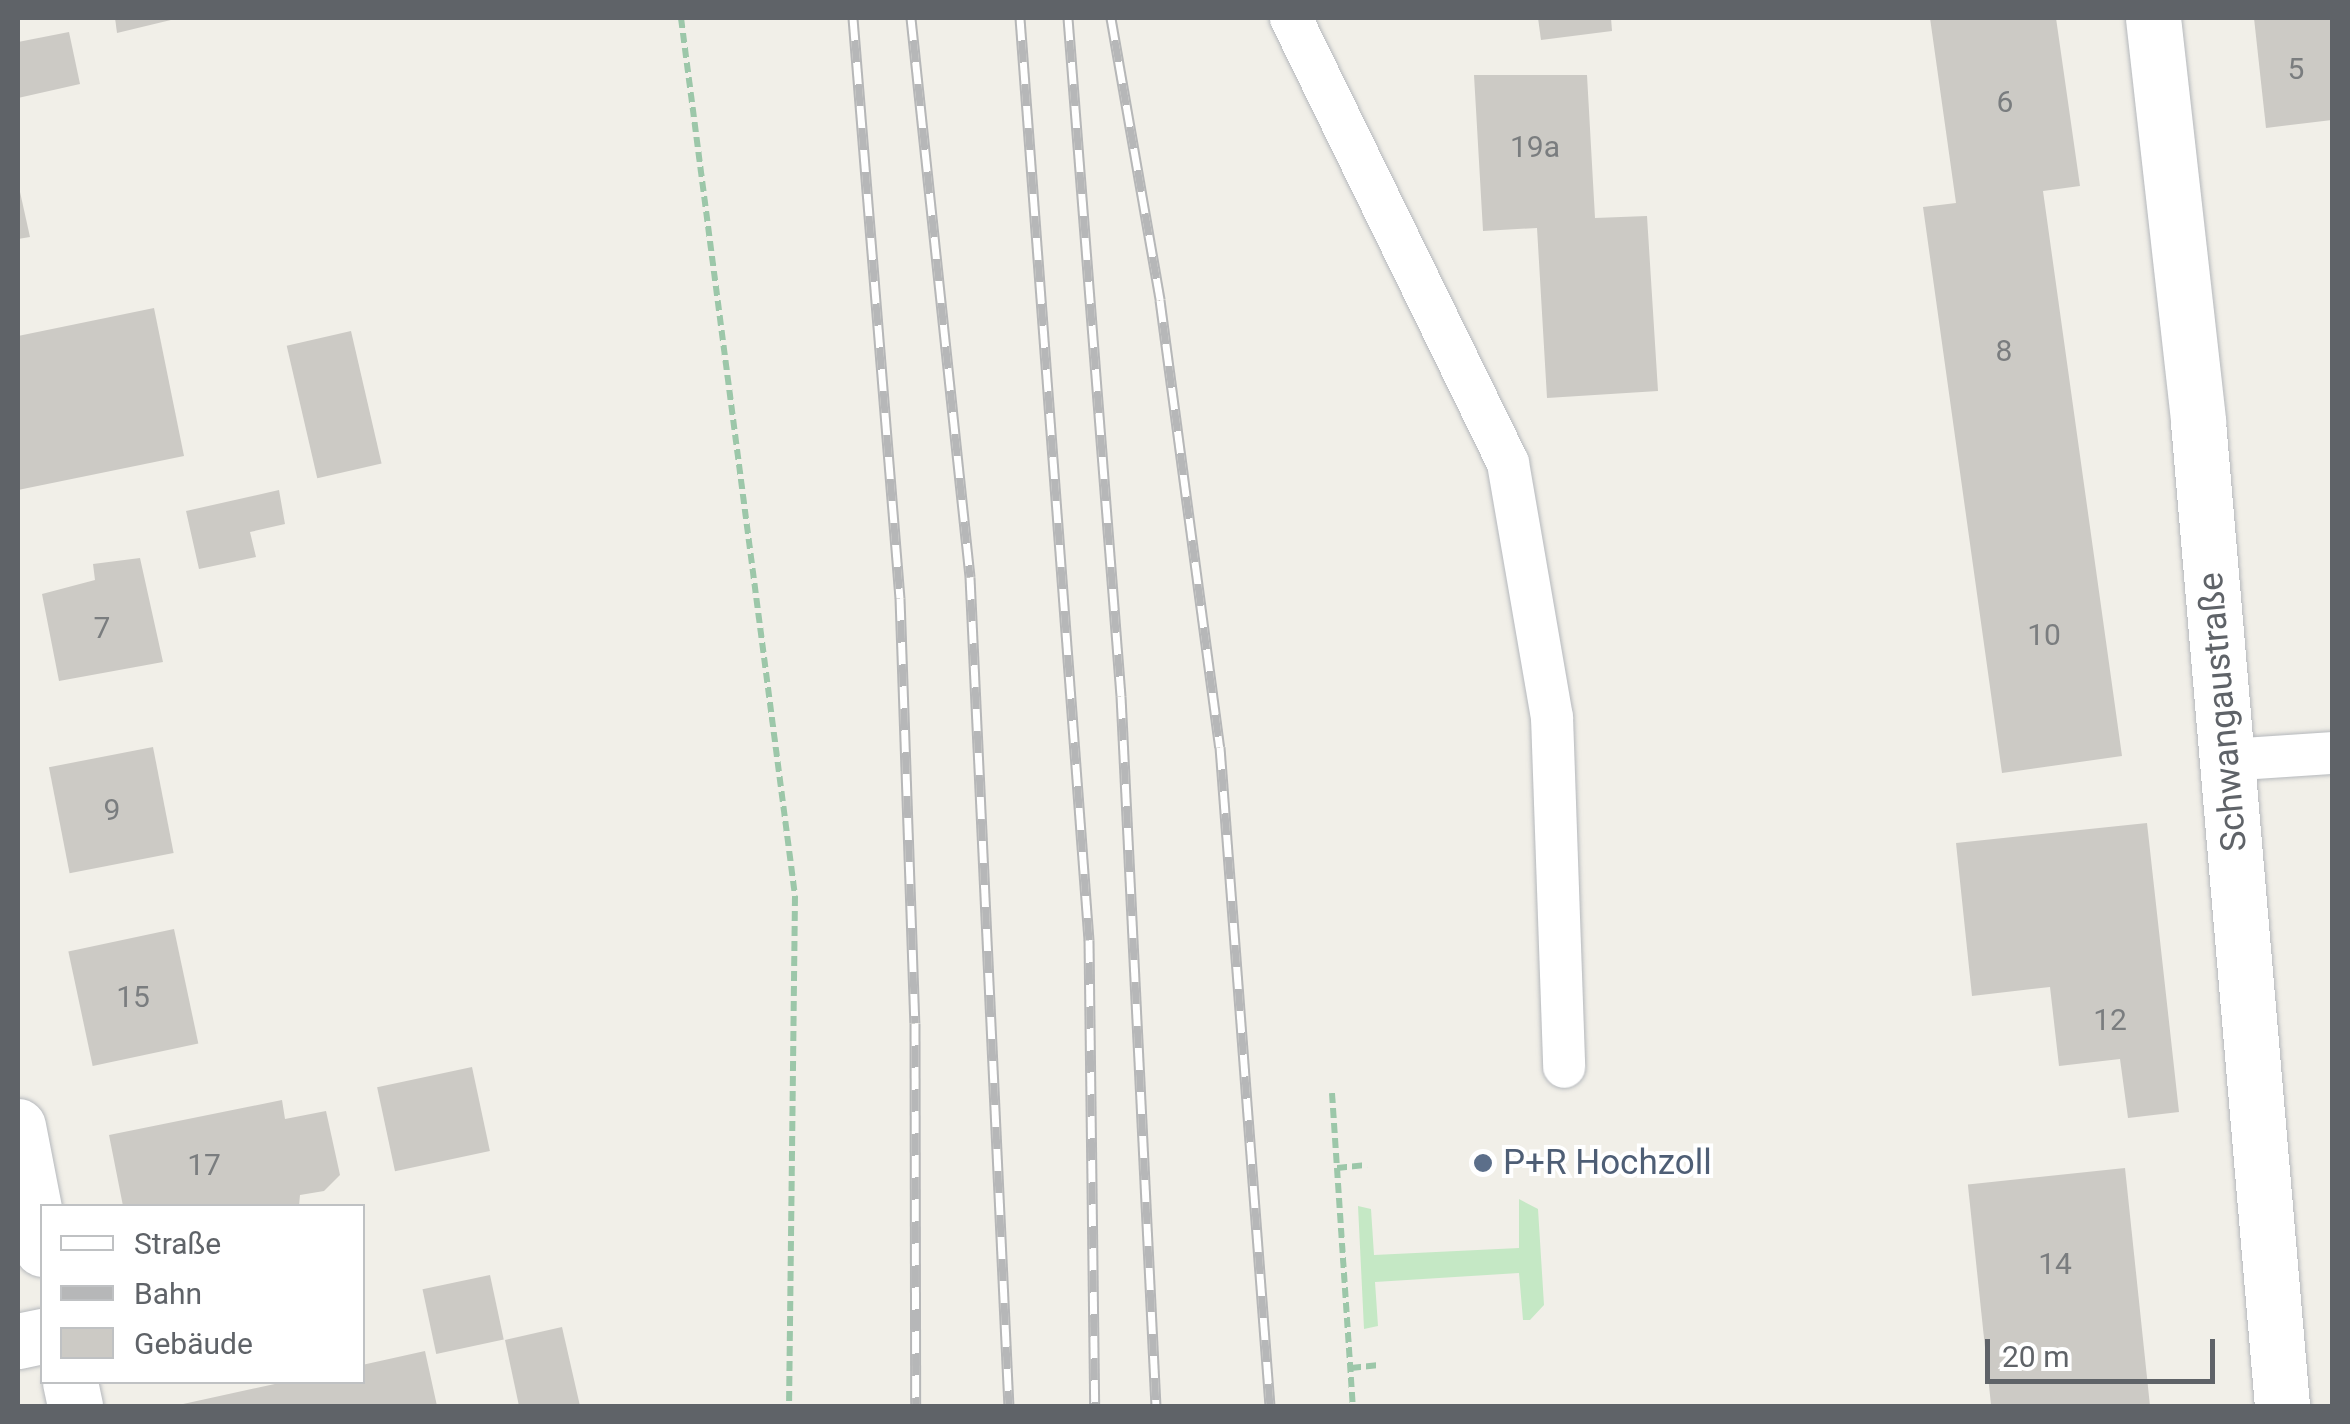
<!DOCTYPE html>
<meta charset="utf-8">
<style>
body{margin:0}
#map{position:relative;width:2350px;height:1424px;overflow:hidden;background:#f1efe8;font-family:Roboto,sans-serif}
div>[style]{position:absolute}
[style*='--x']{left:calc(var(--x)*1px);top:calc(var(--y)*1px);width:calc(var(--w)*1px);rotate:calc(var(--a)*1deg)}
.green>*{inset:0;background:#c5e8c5}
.building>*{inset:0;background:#cccac5;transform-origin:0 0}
.path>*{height:6px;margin-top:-3px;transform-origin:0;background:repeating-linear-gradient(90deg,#9cc7a9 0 10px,transparent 0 15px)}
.roads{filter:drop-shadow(0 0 2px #b5b8bc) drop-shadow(0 0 2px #b5b8bc)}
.service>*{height:42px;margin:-21px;padding:0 21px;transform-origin:21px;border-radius:21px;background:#fff}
.minor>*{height:55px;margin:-27.5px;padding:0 27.5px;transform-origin:27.5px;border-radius:27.5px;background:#fff}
.rail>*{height:11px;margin-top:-5.5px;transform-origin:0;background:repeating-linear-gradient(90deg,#fff 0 22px,#b6b7b8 0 44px);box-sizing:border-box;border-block:2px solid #b6b7b8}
.dots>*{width:28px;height:28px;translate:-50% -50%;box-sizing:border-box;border:5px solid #fff;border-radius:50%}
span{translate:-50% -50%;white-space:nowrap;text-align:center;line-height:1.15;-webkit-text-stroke:8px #fff;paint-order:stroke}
.number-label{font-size:30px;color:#7a7d7f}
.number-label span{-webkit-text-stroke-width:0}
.street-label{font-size:35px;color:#5f6368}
.service-label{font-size:35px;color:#4e5e75}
.left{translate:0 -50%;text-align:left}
.frame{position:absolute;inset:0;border:20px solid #5f6368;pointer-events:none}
.legend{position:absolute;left:40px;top:1204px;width:325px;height:180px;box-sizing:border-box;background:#fff;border:2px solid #bfc1c3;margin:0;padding:12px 18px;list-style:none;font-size:30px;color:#5f6368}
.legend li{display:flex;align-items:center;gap:20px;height:50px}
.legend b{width:50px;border:2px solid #bfc1c3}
.scale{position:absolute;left:1985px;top:1339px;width:230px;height:45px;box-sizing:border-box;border:5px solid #5f6368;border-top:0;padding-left:12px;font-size:30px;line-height:35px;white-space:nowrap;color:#5f6368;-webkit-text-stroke:8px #fff;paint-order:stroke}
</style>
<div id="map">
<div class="green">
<div style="clip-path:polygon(1519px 1199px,1538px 1209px,1544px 1305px,1530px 1320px,1523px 1320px,1519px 1273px,1375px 1282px,1378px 1326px,1364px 1329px,1358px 1206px,1371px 1209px,1374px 1255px,1519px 1248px)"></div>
</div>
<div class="building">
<div style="clip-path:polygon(115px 18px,175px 18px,175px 19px,117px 33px)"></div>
<div style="clip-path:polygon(1538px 18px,1611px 18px,1612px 31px,1541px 40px)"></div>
<div style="clip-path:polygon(1930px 18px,2056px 18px,2080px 186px,2043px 191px,2122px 756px,2002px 773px,1923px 207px,1956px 203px)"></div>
<div style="clip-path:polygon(2254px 18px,2332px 18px,2332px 120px,2266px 128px)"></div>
<div style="clip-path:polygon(69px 32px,80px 84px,18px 98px,18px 42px)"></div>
<div style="clip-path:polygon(1474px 75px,1587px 75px,1595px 218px,1647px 216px,1658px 391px,1547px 398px,1537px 228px,1483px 231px)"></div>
<div style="clip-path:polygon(18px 183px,30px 237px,18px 239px)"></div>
<div style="clip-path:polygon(154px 308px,184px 456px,18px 490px,18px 336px)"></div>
<div style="left:351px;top:331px;width:136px;height:66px;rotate:77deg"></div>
<div style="clip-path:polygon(279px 490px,285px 524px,250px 532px,256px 557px,199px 569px,186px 511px)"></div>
<div style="clip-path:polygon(140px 558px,163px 662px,59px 681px,42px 594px,95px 580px,93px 564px)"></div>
<div style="left:153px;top:747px;width:108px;height:106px;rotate:79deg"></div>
<div style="clip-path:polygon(2147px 823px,2179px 1112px,2128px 1118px,2120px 1059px,2059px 1066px,2050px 987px,1972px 996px,1956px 843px)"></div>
<div style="left:174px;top:929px;width:117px;height:108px;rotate:78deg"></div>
<div style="left:472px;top:1067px;width:86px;height:97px;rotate:78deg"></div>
<div style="clip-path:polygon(282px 1100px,285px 1119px,326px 1111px,340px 1175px,324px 1191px,300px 1195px,299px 1206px,123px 1206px,109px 1135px)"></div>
<div style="left:2125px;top:1168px;width:239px;height:158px;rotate:84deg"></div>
<div style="left:490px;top:1275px;width:66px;height:69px;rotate:78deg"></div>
<div style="clip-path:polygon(562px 1327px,580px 1406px,519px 1406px,505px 1340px)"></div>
<div style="clip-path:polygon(425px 1351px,437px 1406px,174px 1406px,284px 1382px,362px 1382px,362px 1365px)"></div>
</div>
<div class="path">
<div style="--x:681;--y:18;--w:885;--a:82.6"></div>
<div style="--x:795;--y:896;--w:510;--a:90.67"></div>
<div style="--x:1332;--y:1093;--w:314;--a:86.2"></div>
<div style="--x:1337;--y:1168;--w:30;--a:-6"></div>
<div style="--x:1351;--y:1368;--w:28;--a:-6"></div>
</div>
<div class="roads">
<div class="service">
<div style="--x:1291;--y:18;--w:495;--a:64"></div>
<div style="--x:1508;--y:463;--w:258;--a:80.2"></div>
<div style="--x:1552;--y:717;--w:350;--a:88"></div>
<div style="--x:2227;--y:760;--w:105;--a:-3.8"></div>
</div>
<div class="minor">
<div style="--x:2153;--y:18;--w:406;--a:83.6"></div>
<div style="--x:2198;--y:422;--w:988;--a:85.12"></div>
<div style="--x:18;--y:1126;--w:125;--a:79"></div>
<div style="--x:18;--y:1341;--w:25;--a:-12"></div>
<div style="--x:70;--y:1382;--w:25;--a:78"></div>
</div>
</div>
<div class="rail">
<div style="--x:853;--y:18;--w:582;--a:85.37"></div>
<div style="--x:900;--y:598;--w:425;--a:88"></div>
<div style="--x:915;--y:1023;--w:383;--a:89.9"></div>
<div style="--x:911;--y:18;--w:562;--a:83.97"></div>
<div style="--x:970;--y:577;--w:830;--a:87.31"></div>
<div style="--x:1020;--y:18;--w:925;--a:85.72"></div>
<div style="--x:1089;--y:940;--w:466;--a:89.3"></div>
<div style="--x:1068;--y:18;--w:680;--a:85.53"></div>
<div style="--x:1121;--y:696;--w:711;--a:87.18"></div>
<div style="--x:1111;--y:18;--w:286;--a:80.1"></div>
<div style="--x:1160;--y:300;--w:451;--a:82.4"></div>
<div style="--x:1220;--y:747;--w:661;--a:85.66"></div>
</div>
<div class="dots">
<div style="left:1483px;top:1163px;background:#5c6f8a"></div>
</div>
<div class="number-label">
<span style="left:2296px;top:69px">5</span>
<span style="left:2005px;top:102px">6</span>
<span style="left:1535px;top:147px">19a</span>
<span style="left:2004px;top:351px">8</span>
<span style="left:102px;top:628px">7</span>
<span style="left:2044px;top:635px">10</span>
<span style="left:112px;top:810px">9</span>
<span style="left:133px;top:997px">15</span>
<span style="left:2110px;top:1020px">12</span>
<span style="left:204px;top:1165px">17</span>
<span style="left:2055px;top:1264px">14</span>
</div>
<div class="street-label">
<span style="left:2223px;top:712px;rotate:-95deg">Schwangaustraße</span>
</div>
<div class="service-label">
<span class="left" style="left:1503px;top:1163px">P+R Hochzoll</span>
</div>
<div class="frame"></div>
<ul class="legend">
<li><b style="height:12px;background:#fff"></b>Straße</li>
<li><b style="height:12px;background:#b6b7b8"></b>Bahn</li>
<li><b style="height:28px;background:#cccac5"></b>Gebäude</li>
</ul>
<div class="scale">20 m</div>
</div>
